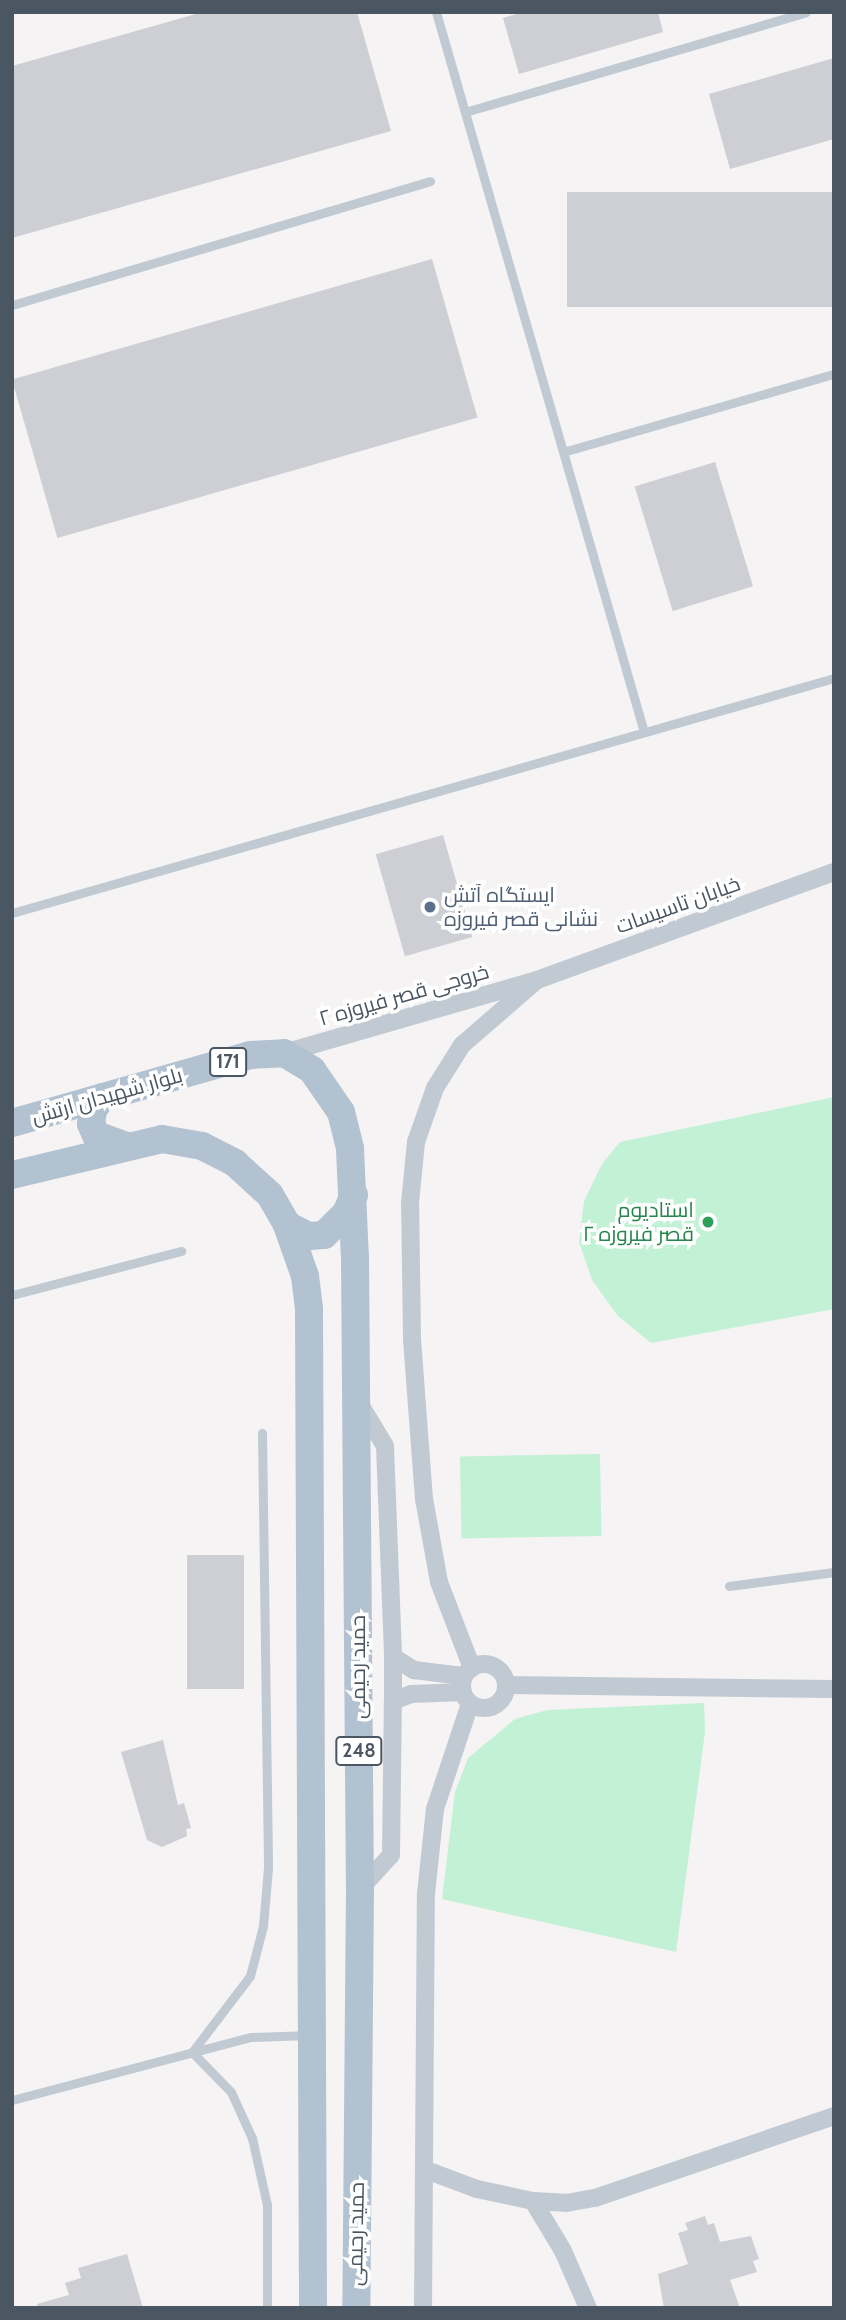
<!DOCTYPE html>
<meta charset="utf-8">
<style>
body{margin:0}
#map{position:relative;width:846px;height:2320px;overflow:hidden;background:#f5f3f3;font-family:Cabin,Cairo,sans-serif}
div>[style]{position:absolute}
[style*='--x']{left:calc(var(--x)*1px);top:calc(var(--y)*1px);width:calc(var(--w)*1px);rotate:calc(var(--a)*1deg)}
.green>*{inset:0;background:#c3f1d5;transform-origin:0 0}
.building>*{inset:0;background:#cdcfd5;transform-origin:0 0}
.lane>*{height:9px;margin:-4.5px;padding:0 4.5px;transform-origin:4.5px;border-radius:4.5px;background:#c1cad2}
.street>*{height:18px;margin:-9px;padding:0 9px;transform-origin:9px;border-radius:9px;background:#c1cad2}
.street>.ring{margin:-9px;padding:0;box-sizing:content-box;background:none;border:18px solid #c1cad2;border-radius:50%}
.primary>*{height:28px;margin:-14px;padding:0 14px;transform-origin:14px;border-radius:14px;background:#b3c2d1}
.dots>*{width:19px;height:19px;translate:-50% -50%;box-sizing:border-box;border:4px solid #fff;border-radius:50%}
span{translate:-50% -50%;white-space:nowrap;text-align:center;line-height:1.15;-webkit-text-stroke:7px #fff;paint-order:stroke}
.shield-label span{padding:2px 5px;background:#fff;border:2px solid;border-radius:5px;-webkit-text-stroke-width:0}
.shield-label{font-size:19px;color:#4a5661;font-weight:700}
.service-label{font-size:21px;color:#4e5e75}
.left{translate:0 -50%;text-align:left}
.street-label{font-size:21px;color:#4a5661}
.leisure-label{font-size:21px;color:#27864d}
.right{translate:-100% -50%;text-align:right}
.frame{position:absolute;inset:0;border:14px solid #4a5661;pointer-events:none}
</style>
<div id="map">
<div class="green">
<div style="clip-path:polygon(834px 1097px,834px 1309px,651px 1343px,618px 1316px,592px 1280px,579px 1242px,584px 1201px,602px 1164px,620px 1142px)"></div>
<div style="left:600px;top:1454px;width:82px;height:140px;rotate:89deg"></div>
<div style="clip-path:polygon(704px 1703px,705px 1732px,676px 1952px,442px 1899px,455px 1792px,468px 1758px,515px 1719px,547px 1710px)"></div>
</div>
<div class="building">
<div style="clip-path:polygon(203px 12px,357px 12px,391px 131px,12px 238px,12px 66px)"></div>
<div style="clip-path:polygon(524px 12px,658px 12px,663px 32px,519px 74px,503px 18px)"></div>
<div style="clip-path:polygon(834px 58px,834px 139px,730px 169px,709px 94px)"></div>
<div style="left:834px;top:192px;width:115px;height:267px;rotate:90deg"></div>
<div style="left:432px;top:259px;width:165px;height:437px;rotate:74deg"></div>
<div style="left:715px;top:462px;width:130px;height:84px;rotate:73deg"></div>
<div style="left:443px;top:835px;width:106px;height:70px;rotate:74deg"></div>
<div style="left:187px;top:1555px;width:57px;height:134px"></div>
<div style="clip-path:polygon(163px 1740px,178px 1805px,184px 1803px,191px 1828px,186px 1829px,187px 1836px,162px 1847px,147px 1840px,121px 1752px)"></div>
<div style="clip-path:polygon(705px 2216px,708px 2225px,714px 2223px,720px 2242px,751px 2236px,759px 2259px,753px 2261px,757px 2272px,730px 2280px,740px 2308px,664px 2308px,658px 2274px,688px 2264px,678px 2233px,688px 2230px,685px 2223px)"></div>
<div style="clip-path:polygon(127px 2254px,143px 2308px,38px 2308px,37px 2304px,69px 2295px,65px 2283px,81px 2278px,78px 2268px)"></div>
</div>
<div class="lane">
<div style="--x:436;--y:12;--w:749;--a:73.89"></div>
<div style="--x:465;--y:112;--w:355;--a:-16.3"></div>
<div style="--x:12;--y:305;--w:436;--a:-16.5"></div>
<div style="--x:563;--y:452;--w:282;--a:-16.1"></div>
<div style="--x:12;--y:913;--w:855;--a:-15.95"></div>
<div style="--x:12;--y:1295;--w:175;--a:-14.6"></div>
<div style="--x:262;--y:1433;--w:435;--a:89.2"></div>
<div style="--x:268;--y:1868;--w:58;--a:94.9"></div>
<div style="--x:263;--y:1926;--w:52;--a:104.6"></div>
<div style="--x:250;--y:1976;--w:96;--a:127.3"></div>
<div style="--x:192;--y:2052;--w:56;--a:45.7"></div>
<div style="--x:231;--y:2092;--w:51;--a:65.5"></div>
<div style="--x:252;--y:2138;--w:69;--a:77.4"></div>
<div style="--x:267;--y:2205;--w:103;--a:90"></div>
<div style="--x:729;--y:1586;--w:106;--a:-7.6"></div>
<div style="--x:12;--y:2100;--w:247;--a:-14.8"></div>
<div style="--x:251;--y:2037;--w:59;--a:-1.9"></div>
</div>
<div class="street">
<div style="--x:284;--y:1053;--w:263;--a:-16.1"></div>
<div style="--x:537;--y:980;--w:316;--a:-20"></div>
<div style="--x:359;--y:1403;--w:50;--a:58.8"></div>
<div style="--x:385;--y:1446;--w:211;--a:87.8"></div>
<div style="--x:393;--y:1657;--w:25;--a:32"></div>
<div style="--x:414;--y:1670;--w:49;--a:7"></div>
<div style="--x:393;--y:1657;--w:44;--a:90"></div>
<div class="ring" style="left:462px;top:1664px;width:26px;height:26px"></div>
<div style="--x:472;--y:1668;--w:92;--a:-111"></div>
<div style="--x:439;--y:1582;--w:84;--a:-100.2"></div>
<div style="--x:424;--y:1499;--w:161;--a:-94.3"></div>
<div style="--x:412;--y:1338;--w:135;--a:-90.8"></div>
<div style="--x:410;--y:1203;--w:61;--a:-84.4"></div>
<div style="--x:416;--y:1142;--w:57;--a:-70.6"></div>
<div style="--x:435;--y:1088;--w:51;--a:-57.9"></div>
<div style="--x:462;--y:1045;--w:99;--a:-40.9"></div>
<div style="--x:506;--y:1685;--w:328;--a:0.7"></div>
<div style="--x:360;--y:1889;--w:46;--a:-47.6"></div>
<div style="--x:391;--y:1855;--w:154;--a:-89.3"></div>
<div style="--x:393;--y:1701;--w:19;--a:-21"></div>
<div style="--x:411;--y:1694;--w:52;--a:-2.2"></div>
<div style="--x:426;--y:2170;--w:54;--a:20.4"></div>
<div style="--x:477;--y:2189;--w:57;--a:12.1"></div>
<div style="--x:533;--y:2201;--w:33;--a:3"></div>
<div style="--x:566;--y:2203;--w:29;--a:-10"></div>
<div style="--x:595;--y:2198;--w:253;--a:-18.9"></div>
<div style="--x:533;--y:2201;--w:58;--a:59"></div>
<div style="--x:563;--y:2251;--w:62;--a:66.3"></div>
<div style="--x:423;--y:2308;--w:414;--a:-89.6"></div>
<div style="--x:426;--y:1894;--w:85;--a:-84"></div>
<div style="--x:435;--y:1809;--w:111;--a:-71.6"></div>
</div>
<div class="primary">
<div style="--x:102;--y:1097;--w:16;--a:125"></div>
<div style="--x:93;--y:1110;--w:14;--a:98"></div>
<div style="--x:91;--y:1124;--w:12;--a:66"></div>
<div style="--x:96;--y:1135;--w:32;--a:20"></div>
<div style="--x:12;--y:1123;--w:248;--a:-15.9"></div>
<div style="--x:250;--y:1055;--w:34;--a:-3"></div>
<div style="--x:284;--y:1053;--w:33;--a:31"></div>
<div style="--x:312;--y:1070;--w:51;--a:55.4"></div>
<div style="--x:341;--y:1112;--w:38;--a:76"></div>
<div style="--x:350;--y:1149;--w:110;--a:87.4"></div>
<div style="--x:355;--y:1259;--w:630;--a:89.55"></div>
<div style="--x:360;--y:1889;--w:419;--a:90.5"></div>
<div style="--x:12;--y:1175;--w:154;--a:-13.5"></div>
<div style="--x:162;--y:1139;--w:41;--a:9.9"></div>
<div style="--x:202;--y:1146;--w:37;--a:27"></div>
<div style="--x:235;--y:1163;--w:47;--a:42.4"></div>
<div style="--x:270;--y:1195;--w:34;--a:60"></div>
<div style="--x:287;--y:1225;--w:54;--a:70.6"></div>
<div style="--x:305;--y:1276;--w:34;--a:83"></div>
<div style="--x:309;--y:1310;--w:998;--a:89.77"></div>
<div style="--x:287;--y:1225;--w:25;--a:27"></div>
<div style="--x:309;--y:1236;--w:15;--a:-4"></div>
<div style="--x:324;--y:1235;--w:31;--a:-45"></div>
<div style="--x:346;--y:1213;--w:20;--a:-66"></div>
</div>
<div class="dots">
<div style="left:430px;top:907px;background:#5c6f8a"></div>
<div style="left:708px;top:1222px;background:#2e9e5b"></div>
</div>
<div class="shield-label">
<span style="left:228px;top:1062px">171</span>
<span style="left:359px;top:1751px">248</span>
</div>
<div class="service-label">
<span class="left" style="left:444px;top:907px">ایستگاه آتش<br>نشانی قصر فیروزه</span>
</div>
<div class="street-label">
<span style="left:678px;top:905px;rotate:-20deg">خیابان تاسیسات</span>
<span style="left:404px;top:995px;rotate:-16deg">خروجی قصر فیروزه ۲</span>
<span style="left:107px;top:1096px;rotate:-16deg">بلوار شهیدان ارتش</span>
<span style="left:358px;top:1667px;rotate:-90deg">حمید رحیمی</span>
<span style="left:356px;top:2234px;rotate:-89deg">حمید رحیمی</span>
</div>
<div class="leisure-label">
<span class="right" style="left:694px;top:1222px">استادیوم<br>قصر فیروزه ۲</span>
</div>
<div class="frame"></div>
</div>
